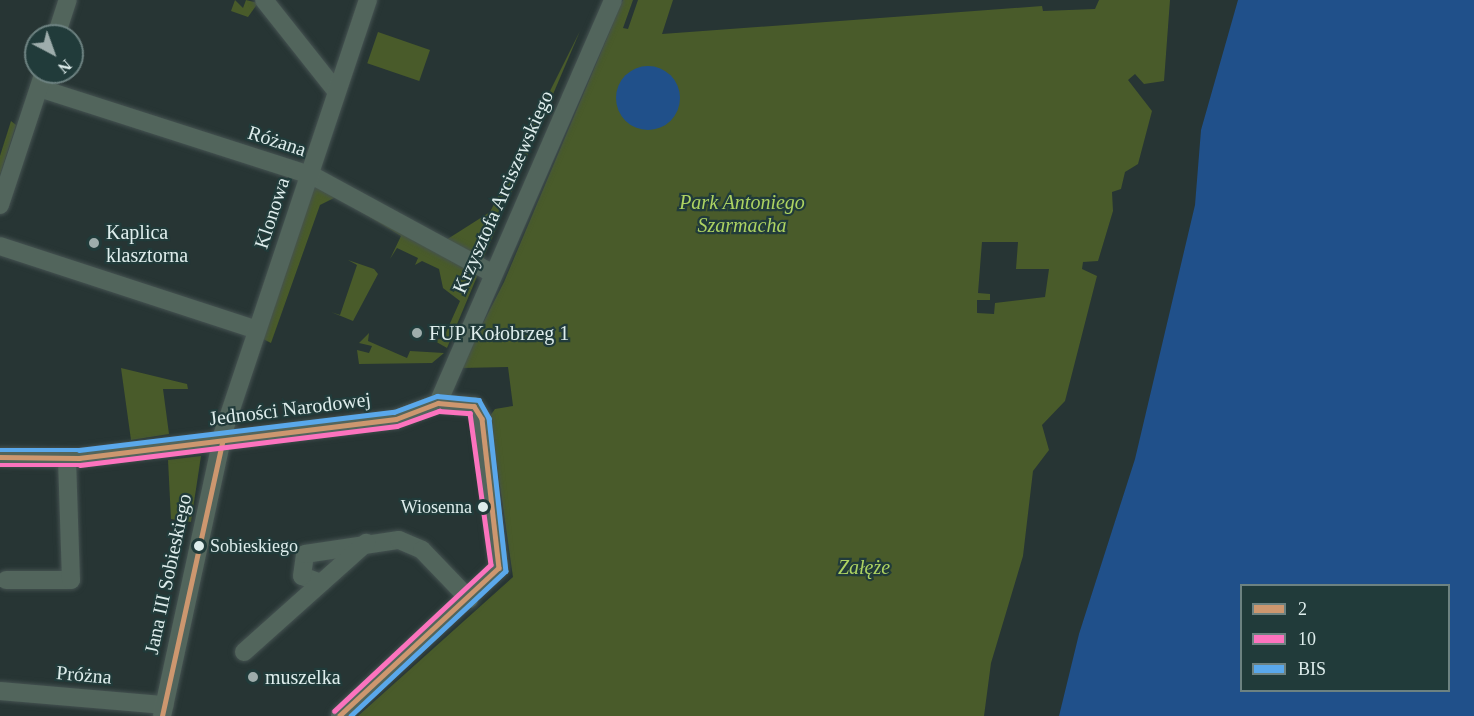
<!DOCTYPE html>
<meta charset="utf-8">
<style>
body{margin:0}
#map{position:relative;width:1474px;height:716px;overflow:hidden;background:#273534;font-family:Georgia,serif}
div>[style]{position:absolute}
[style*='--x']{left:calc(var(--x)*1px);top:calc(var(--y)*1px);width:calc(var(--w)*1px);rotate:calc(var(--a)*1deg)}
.green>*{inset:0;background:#495b2a;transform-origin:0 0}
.water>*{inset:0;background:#20508a}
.round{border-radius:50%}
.roads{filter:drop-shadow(0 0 2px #455251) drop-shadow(0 0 2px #455251)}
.minor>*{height:18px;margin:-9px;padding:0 9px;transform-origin:9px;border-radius:9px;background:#52655c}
.bus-1>*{height:4.5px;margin:-2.25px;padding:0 2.25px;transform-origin:2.25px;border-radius:2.25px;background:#cd976f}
.bus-2>*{height:4.5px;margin:-2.25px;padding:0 2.25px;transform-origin:2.25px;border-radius:2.25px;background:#fc73be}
.bus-3>*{height:4.5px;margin:-2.25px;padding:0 2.25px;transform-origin:2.25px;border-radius:2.25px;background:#5aa8eb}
.dots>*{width:16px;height:16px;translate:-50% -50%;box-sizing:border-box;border:3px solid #213b3a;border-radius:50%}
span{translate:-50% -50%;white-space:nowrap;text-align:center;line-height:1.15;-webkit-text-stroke:4.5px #213b3a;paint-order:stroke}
.bus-label{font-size:18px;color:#deedec}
.right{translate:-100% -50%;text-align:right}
.left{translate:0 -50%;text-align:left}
.street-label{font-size:20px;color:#deedec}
.park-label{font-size:20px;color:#add362;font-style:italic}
.poi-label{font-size:20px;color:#deedec}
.legend{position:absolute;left:1240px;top:584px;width:210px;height:108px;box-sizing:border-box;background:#213b3a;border:2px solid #6d8281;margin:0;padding:8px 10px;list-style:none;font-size:18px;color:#deedec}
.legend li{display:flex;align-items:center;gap:12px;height:30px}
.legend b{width:30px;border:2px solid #6d8281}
.north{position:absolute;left:24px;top:24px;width:60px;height:60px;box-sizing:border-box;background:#213b3a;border:2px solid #6d8281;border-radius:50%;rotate:139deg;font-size:16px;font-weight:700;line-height:24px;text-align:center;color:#deedec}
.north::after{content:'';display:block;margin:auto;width:21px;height:27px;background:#9eadac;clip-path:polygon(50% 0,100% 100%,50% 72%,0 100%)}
</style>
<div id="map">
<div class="green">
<div style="clip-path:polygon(235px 0,243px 8px,246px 0,258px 3px,248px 17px,231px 11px)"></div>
<div style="clip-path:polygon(evenodd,623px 0,633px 0,623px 28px,628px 29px,638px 0,673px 0,662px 34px,1042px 6px,1043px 11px,1095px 9px,1099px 0,1170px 0,1164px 81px,1144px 84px,1135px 74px,1128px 80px,1152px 111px,1138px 164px,1125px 172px,1121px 189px,1112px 192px,1113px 211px,1098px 261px,1083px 262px,1082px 269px,1097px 276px,1065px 401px,1042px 425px,1049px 450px,1033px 471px,1023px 556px,991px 663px,984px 716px,358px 716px,513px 577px,490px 416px,495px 409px,513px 406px,508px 367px,460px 368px,504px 282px,623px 0,982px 242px,1018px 242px,1016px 269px,1049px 269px,1045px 297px,995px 303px,994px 314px,977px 313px,977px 300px,990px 300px,990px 294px,978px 293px,982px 242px)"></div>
<div style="clip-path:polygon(580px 31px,533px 141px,525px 141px)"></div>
<div style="left:378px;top:32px;width:55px;height:33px;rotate:19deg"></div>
<div style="clip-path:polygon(11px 121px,16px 125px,0 175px,0 156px)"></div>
<div style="clip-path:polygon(523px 147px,528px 154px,483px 259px,446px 240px,490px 212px)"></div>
<div style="clip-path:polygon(314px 184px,336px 197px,320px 205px,271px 343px,263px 339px)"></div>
<div style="clip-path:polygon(343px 201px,479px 272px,447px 348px,433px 340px,443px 339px,460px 301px,443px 288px,439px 269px,422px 261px,415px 265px,418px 258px,397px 248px,390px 259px,401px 236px)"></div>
<div style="clip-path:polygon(348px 260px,374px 269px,378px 274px,353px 321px,331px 312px,340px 315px,357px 265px)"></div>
<div style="clip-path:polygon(369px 333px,368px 341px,407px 358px,410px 351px,444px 353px,432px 363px,359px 364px,357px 350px,369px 353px,372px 346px,359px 343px)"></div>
<div style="clip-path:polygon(121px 368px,187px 384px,188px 389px,163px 389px,169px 434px,131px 440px)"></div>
<div style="clip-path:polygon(201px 456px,191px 522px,171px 519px,168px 460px)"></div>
</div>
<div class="water">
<div style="clip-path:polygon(evenodd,1238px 0,1474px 0,1474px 716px,1059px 716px,1079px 634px,1135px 459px,1195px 205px,1201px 130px,1238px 0,1242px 586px,1448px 586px,1448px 690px,1242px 690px,1242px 586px)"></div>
<div class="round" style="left:616px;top:66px;width:64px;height:64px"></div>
</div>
<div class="roads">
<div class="minor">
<div style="--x:264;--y:0;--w:116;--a:51.6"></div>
<div style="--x:56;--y:36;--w:38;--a:-72"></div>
<div style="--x:39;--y:88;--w:288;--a:17.8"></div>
<div style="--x:313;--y:176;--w:204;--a:28.5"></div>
<div style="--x:0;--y:205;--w:140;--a:-71.7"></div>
<div style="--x:0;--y:246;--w:270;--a:18.1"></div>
<div style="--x:438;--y:403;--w:439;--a:-66.5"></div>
<div style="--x:0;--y:457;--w:79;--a:0.7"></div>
<div style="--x:79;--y:458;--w:319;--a:-7"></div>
<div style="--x:396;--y:419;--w:45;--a:-20.9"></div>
<div style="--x:438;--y:403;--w:36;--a:5"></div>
<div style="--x:474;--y:406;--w:15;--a:58"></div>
<div style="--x:482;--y:419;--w:150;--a:83.5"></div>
<div style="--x:499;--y:568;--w:217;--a:137.1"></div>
<div style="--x:6;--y:580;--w:65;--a:0"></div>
<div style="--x:71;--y:580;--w:121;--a:-91.9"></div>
<div style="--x:321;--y:583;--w:20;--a:-160"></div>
<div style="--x:302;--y:576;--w:22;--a:-82"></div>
<div style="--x:305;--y:554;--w:95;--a:-8.5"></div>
<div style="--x:399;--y:540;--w:25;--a:23"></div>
<div style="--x:422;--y:550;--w:68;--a:46.2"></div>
<div style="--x:244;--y:652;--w:164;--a:-41.8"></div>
<div style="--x:0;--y:691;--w:165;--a:4.9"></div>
<div style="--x:162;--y:716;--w:289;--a:-77.8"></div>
<div style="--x:223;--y:433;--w:457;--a:-71.5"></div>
</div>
</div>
<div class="bus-1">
<div style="--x:0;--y:457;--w:79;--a:0.7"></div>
<div style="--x:79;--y:458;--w:319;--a:-7"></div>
<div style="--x:396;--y:419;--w:45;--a:-20.9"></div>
<div style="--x:438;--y:403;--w:36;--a:5"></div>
<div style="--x:474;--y:406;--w:15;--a:58"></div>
<div style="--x:482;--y:419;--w:150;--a:83.5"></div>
<div style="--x:499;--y:568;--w:217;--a:137.1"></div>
<div style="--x:162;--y:716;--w:280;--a:-77.6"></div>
</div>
<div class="bus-2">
<div style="--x:0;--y:465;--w:80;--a:0"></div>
<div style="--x:80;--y:465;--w:319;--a:-7"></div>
<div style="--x:397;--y:426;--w:45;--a:-19.7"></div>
<div style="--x:439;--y:411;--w:31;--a:4"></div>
<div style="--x:470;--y:413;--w:153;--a:82.1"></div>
<div style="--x:491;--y:565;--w:214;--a:136.9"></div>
</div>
<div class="bus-3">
<div style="--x:0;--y:450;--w:79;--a:0"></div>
<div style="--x:79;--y:450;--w:317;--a:-6.9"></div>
<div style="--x:394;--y:412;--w:46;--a:-20.4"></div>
<div style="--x:437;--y:396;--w:42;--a:5.4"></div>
<div style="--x:479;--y:400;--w:21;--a:61"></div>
<div style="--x:489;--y:418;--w:154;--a:83.7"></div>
<div style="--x:506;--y:571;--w:212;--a:136.9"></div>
</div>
<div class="dots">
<div style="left:94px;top:243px;background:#9eadac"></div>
<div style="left:417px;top:333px;background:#9eadac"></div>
<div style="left:483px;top:507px;background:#deedec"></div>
<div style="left:199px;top:546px;background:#deedec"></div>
<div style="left:253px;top:677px;background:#9eadac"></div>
</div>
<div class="bus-label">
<span class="right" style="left:472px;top:507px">Wiosenna</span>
<span class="left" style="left:210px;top:546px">Sobieskiego</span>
</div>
<div class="street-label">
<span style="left:277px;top:141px;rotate:18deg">Różana</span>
<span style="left:503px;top:192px;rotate:-66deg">Krzysztofa Arciszewskiego</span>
<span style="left:272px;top:213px;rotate:-72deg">Klonowa</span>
<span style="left:290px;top:409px;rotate:-7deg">Jedności Narodowej</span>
<span style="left:168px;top:574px;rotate:-78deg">Jana III Sobieskiego</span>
<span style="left:84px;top:675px;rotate:5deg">Próżna</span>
</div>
<div class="park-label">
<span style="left:742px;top:214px">Park Antoniego<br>Szarmacha</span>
<span style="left:864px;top:567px">Załęże</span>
</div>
<div class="poi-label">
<span class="left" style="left:106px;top:244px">Kaplica<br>klasztorna</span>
<span class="left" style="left:429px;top:333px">FUP Kołobrzeg 1</span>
<span class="left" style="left:265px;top:677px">muszelka</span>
</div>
<ul class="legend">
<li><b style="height:8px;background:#cd976f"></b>2</li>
<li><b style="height:8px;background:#fc73be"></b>10</li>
<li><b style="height:8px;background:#5aa8eb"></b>BIS</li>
</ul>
<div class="north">N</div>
</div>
